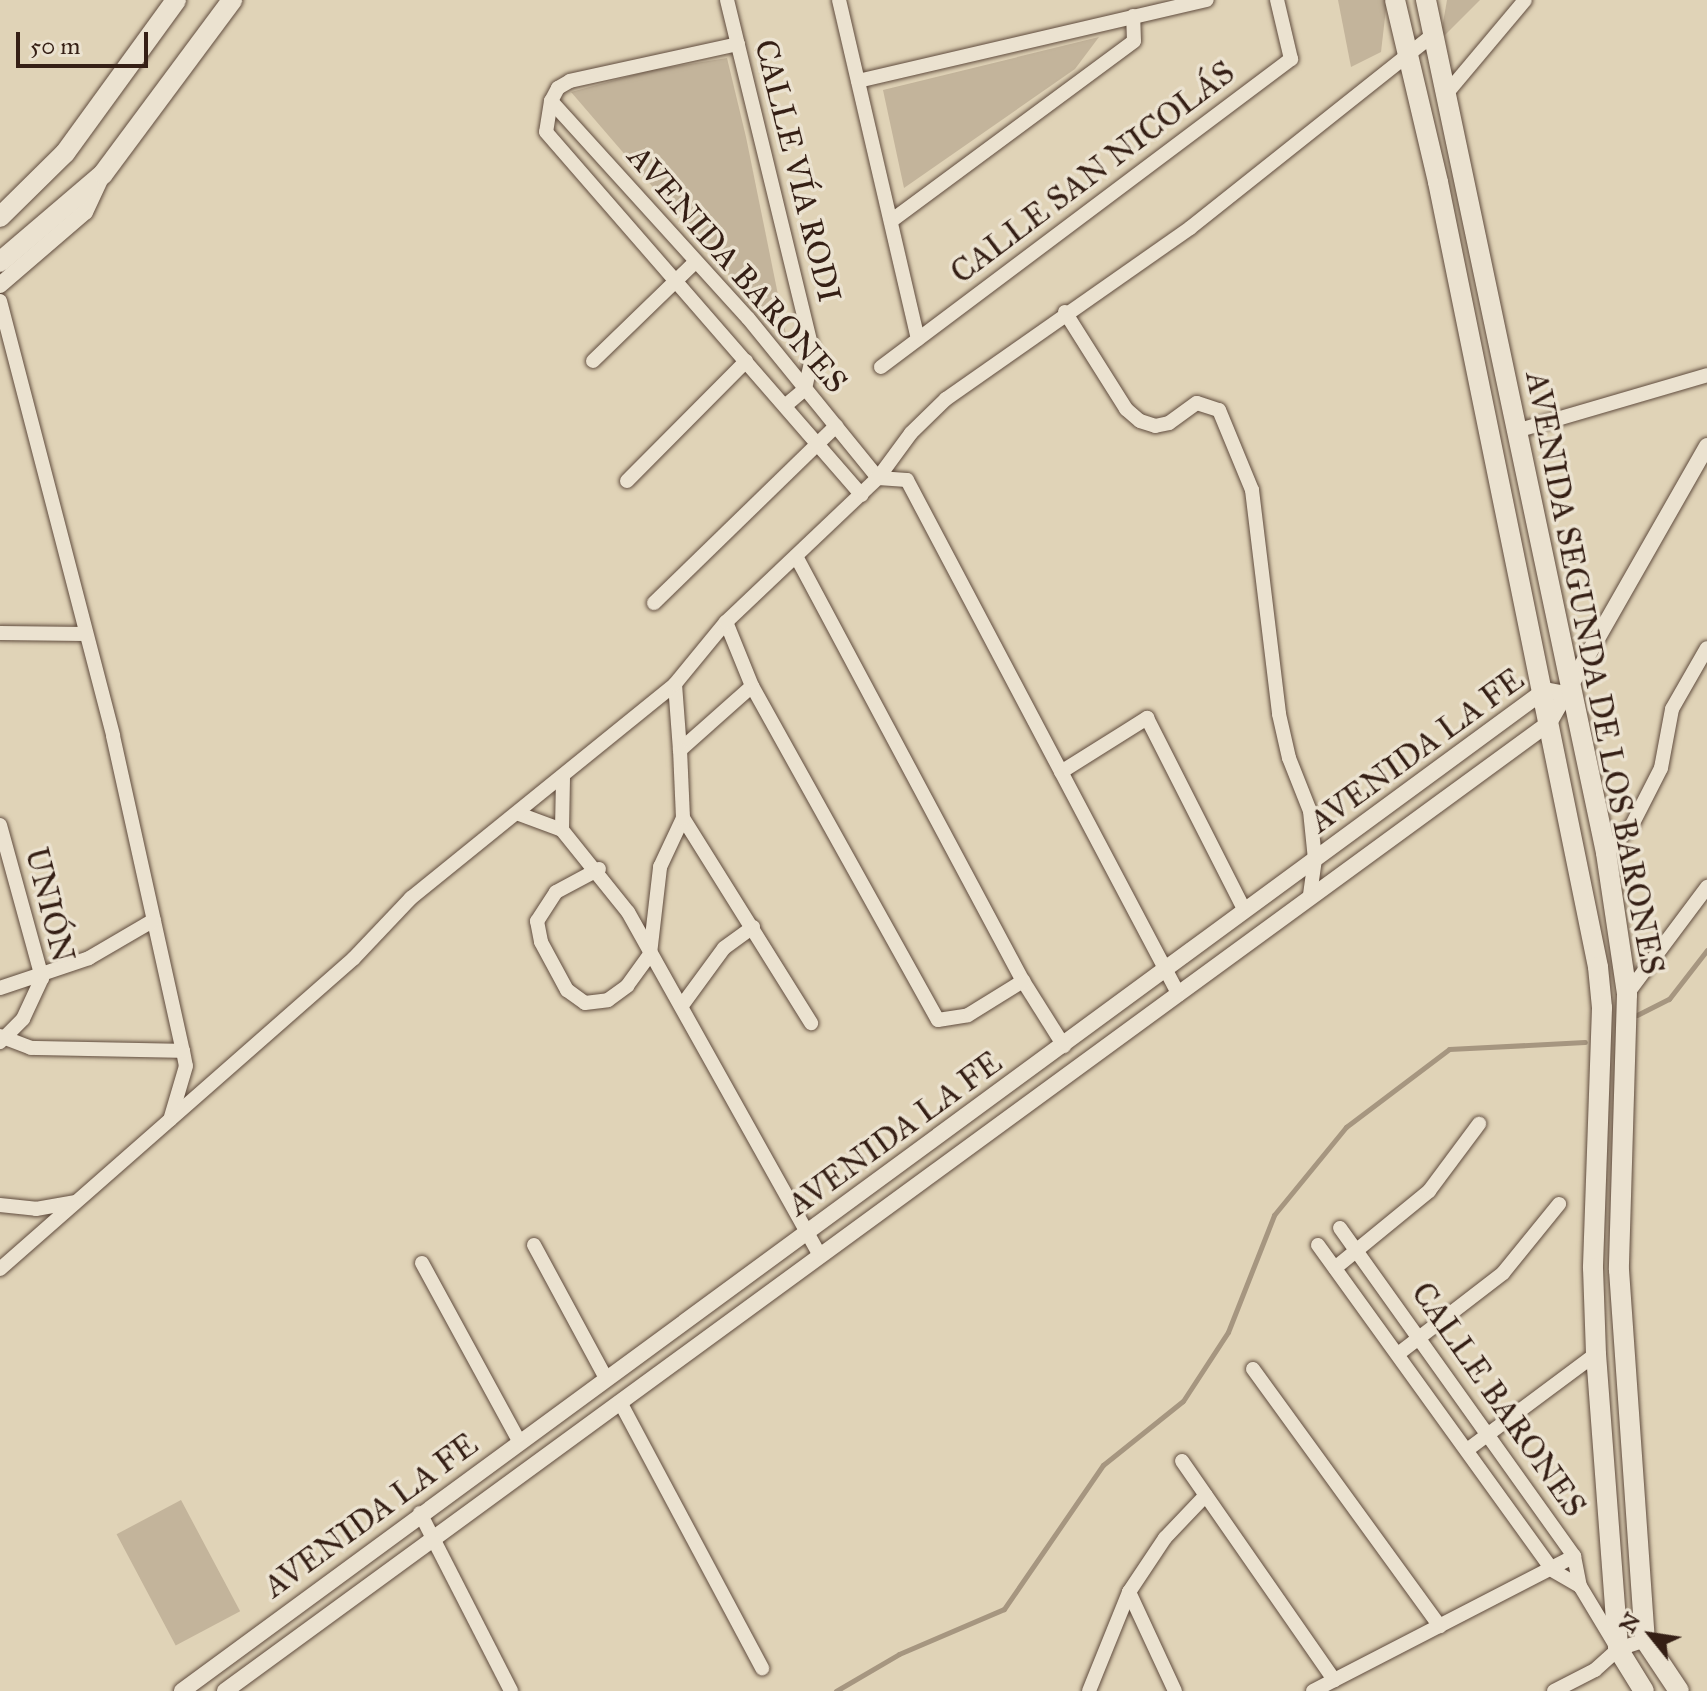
<!DOCTYPE html>
<meta charset="utf-8">
<style>
body{margin:0}
#map{position:relative;width:1707px;height:1691px;overflow:hidden;background:#e0d3b7;font-family:"IM FELL Great Primer",serif}
div>[style]{position:absolute}
[style*='--x']{left:calc(var(--x)*1px);top:calc(var(--y)*1px);width:calc(var(--w)*1px);rotate:calc(var(--a)*1deg)}
.green>*{inset:0;background:#c3b49b;transform-origin:0 0}
.stream>*{height:5px;margin:-2.5px;padding:0 2.5px;transform-origin:2.5px;border-radius:2.5px;background:#a69680}
.roads{filter:drop-shadow(0 0 2px #604c3e) drop-shadow(0 0 2px #604c3e)}
.minor>*{height:14px;margin:-7px;padding:0 7px;transform-origin:7px;border-radius:7px;background:#ebe2d0}
.tertiary>*{height:16px;margin:-8px;padding:0 8px;transform-origin:8px;border-radius:8px;background:#ebe2d0}
.secondary>*{height:20px;margin:-10px;padding:0 10px;transform-origin:10px;border-radius:10px;background:#ebe2d0}
span{translate:-50% -50%;white-space:nowrap;text-align:center;line-height:1.15;-webkit-text-stroke:7px #ebe2d0;paint-order:stroke}
.street-label{font-size:32px;color:#351f15}
.north{position:absolute;left:1611px;top:1595px;width:80px;height:80px;-webkit-text-stroke:6px #ebe2d0;paint-order:stroke;rotate:300deg;font-size:22px;font-weight:700;line-height:32px;text-align:center;color:#351f15}
.north::after{content:'';display:block;margin:auto;width:28px;height:36px;background:#351f15;clip-path:polygon(50% 0,100% 100%,50% 72%,0 100%)}
.scale{position:absolute;left:16px;top:32px;width:132px;height:36px;box-sizing:border-box;border:4px solid #351f15;border-top:0;padding-left:10px;font-size:24px;line-height:28px;white-space:nowrap;color:#351f15;-webkit-text-stroke:6px #ebe2d0;paint-order:stroke}
</style>
<div id="map">
<div class="green">
<div style="clip-path:polygon(1338px 0,1387px 0,1381px 52px,1351px 67px)"></div>
<div style="clip-path:polygon(1447px 0,1480px 0,1440px 40px)"></div>
<div style="clip-path:polygon(1099px 37px,1075px 69px,904px 188px,883px 90px)"></div>
<div style="clip-path:polygon(727px 58px,746px 137px,788px 344px,571px 92px,652px 70px)"></div>
<div style="left:181px;top:1500px;width:126px;height:73px;rotate:62deg"></div>
</div>
<div class="stream">
<div style="--x:1637;--y:1015;--w:36;--a:-27"></div>
<div style="--x:1669;--y:999;--w:62;--a:-52.2"></div>
<div style="--x:836;--y:1691;--w:73;--a:-30.4"></div>
<div style="--x:899;--y:1654;--w:114;--a:-23.2"></div>
<div style="--x:1004;--y:1609;--w:175;--a:-55.5"></div>
<div style="--x:1103;--y:1465;--w:102;--a:-38.7"></div>
<div style="--x:1183;--y:1401;--w:82;--a:-56.9"></div>
<div style="--x:1228;--y:1332;--w:126;--a:-68.5"></div>
<div style="--x:1274;--y:1215;--w:114;--a:-50.7"></div>
<div style="--x:1346;--y:1127;--w:129;--a:-37.1"></div>
<div style="--x:1449;--y:1049;--w:136;--a:-2.9"></div>
</div>
<div class="roads">
<div class="minor">
<div style="--x:727;--y:0;--w:364;--a:76.3"></div>
<div style="--x:813;--y:354;--w:36;--a:103"></div>
<div style="--x:805;--y:389;--w:25;--a:140"></div>
<div style="--x:839;--y:0;--w:348;--a:76.9"></div>
<div style="--x:738;--y:44;--w:172;--a:167.6"></div>
<div style="--x:570;--y:81;--w:14;--a:150"></div>
<div style="--x:558;--y:88;--w:15;--a:118"></div>
<div style="--x:551;--y:101;--w:31;--a:99"></div>
<div style="--x:546;--y:132;--w:481;--a:49"></div>
<div style="--x:858;--y:81;--w:358;--a:-13.1"></div>
<div style="--x:1447;--y:93;--w:121;--a:-50"></div>
<div style="--x:551;--y:101;--w:293;--a:47.8"></div>
<div style="--x:748;--y:318;--w:206;--a:50.9"></div>
<div style="--x:878;--y:478;--w:29;--a:4"></div>
<div style="--x:907;--y:480;--w:582;--a:62.16"></div>
<div style="--x:891;--y:221;--w:302;--a:-36.5"></div>
<div style="--x:1134;--y:41;--w:25;--a:-92"></div>
<div style="--x:0;--y:301;--w:449;--a:75.4"></div>
<div style="--x:113;--y:736;--w:323;--a:77.5"></div>
<div style="--x:183;--y:1051;--w:15;--a:79"></div>
<div style="--x:186;--y:1066;--w:56;--a:106.5"></div>
<div style="--x:1065;--y:312;--w:115;--a:57.8"></div>
<div style="--x:1126;--y:409;--w:18;--a:41"></div>
<div style="--x:1140;--y:421;--w:16;--a:18"></div>
<div style="--x:1155;--y:426;--w:14;--a:-12"></div>
<div style="--x:1169;--y:423;--w:34;--a:-36"></div>
<div style="--x:1197;--y:403;--w:23;--a:18"></div>
<div style="--x:1219;--y:410;--w:87;--a:67.6"></div>
<div style="--x:1252;--y:490;--w:226;--a:83.1"></div>
<div style="--x:1279;--y:714;--w:45;--a:77.2"></div>
<div style="--x:1289;--y:758;--w:57;--a:68.4"></div>
<div style="--x:1310;--y:811;--w:48;--a:84.1"></div>
<div style="--x:1315;--y:859;--w:35;--a:98"></div>
<div style="--x:593;--y:361;--w:142;--a:-44.1"></div>
<div style="--x:881;--y:367;--w:513;--a:-36.91"></div>
<div style="--x:1291;--y:59;--w:61;--a:-103.3"></div>
<div style="--x:1516;--y:431;--w:199;--a:-16.3"></div>
<div style="--x:627;--y:481;--w:169;--a:-45.2"></div>
<div style="--x:797;--y:558;--w:480;--a:61.9"></div>
<div style="--x:1023;--y:981;--w:77;--a:57.8"></div>
<div style="--x:654;--y:603;--w:254;--a:-44.2"></div>
<div style="--x:726;--y:622;--w:69;--a:67.9"></div>
<div style="--x:752;--y:686;--w:382;--a:60.9"></div>
<div style="--x:938;--y:1020;--w:30;--a:-9"></div>
<div style="--x:968;--y:1015;--w:65;--a:-31.7"></div>
<div style="--x:0;--y:633;--w:85;--a:0.7"></div>
<div style="--x:675;--y:684;--w:66;--a:85.7"></div>
<div style="--x:680;--y:750;--w:96;--a:-41.6"></div>
<div style="--x:1061;--y:772;--w:102;--a:-32.1"></div>
<div style="--x:1147;--y:718;--w:216;--a:63.1"></div>
<div style="--x:519;--y:814;--w:46;--a:20.4"></div>
<div style="--x:562;--y:830;--w:105;--a:51.2"></div>
<div style="--x:628;--y:912;--w:393;--a:60.8"></div>
<div style="--x:683;--y:818;--w:242;--a:58"></div>
<div style="--x:0;--y:825;--w:159;--a:74.6"></div>
<div style="--x:42;--y:978;--w:45;--a:114.9"></div>
<div style="--x:23;--y:1019;--w:33;--a:135"></div>
<div style="--x:562;--y:830;--w:54;--a:-88.9"></div>
<div style="--x:1606;--y:853;--w:38;--a:-47"></div>
<div style="--x:1632;--y:825;--w:64;--a:-63"></div>
<div style="--x:1661;--y:768;--w:60;--a:-79.4"></div>
<div style="--x:1672;--y:709;--w:70;--a:-60.2"></div>
<div style="--x:599;--y:869;--w:49;--a:151.9"></div>
<div style="--x:556;--y:892;--w:35;--a:123"></div>
<div style="--x:537;--y:921;--w:21;--a:79"></div>
<div style="--x:541;--y:942;--w:55;--a:61.6"></div>
<div style="--x:567;--y:990;--w:22;--a:36"></div>
<div style="--x:585;--y:1003;--w:23;--a:-7"></div>
<div style="--x:608;--y:1000;--w:24;--a:-36"></div>
<div style="--x:627;--y:986;--w:39;--a:-54"></div>
<div style="--x:650;--y:954;--w:88;--a:-83.4"></div>
<div style="--x:660;--y:867;--w:54;--a:-64.9"></div>
<div style="--x:683;--y:818;--w:68;--a:-92.5"></div>
<div style="--x:0;--y:988;--w:94;--a:-18.6"></div>
<div style="--x:89;--y:958;--w:75;--a:-30.3"></div>
<div style="--x:1627;--y:994;--w:134;--a:-53.2"></div>
<div style="--x:683;--y:1004;--w:69;--a:-53.8"></div>
<div style="--x:724;--y:948;--w:36;--a:-36"></div>
<div style="--x:0;--y:1036;--w:33;--a:21"></div>
<div style="--x:31;--y:1048;--w:152;--a:1.1"></div>
<div style="--x:0;--y:1205;--w:36;--a:6"></div>
<div style="--x:36;--y:1209;--w:39;--a:-10"></div>
<div style="--x:1340;--y:1228;--w:403;--a:54.5"></div>
<div style="--x:1574;--y:1556;--w:31;--a:79"></div>
<div style="--x:1580;--y:1586;--w:70;--a:59"></div>
<div style="--x:534;--y:1245;--w:151;--a:61.6"></div>
<div style="--x:1318;--y:1245;--w:400;--a:54.2"></div>
<div style="--x:1552;--y:1570;--w:32;--a:30"></div>
<div style="--x:422;--y:1263;--w:205;--a:61.4"></div>
<div style="--x:1335;--y:1268;--w:122;--a:-39.3"></div>
<div style="--x:1429;--y:1191;--w:84;--a:-53.3"></div>
<div style="--x:0;--y:1269;--w:471;--a:-41.3"></div>
<div style="--x:354;--y:958;--w:83;--a:-46.5"></div>
<div style="--x:411;--y:898;--w:340;--a:-39"></div>
<div style="--x:675;--y:684;--w:80;--a:-50.6"></div>
<div style="--x:726;--y:622;--w:209;--a:-43.5"></div>
<div style="--x:878;--y:478;--w:56;--a:-53.7"></div>
<div style="--x:911;--y:433;--w:49;--a:-44.2"></div>
<div style="--x:946;--y:399;--w:298;--a:-35"></div>
<div style="--x:1190;--y:228;--w:313;--a:-38.5"></div>
<div style="--x:1398;--y:1354;--w:133;--a:-37.6"></div>
<div style="--x:1503;--y:1273;--w:89;--a:-50.9"></div>
<div style="--x:1253;--y:1369;--w:318;--a:54"></div>
<div style="--x:620;--y:1402;--w:302;--a:61.9"></div>
<div style="--x:1467;--y:1450;--w:161;--a:-36.7"></div>
<div style="--x:1182;--y:1461;--w:267;--a:55.2"></div>
<div style="--x:420;--y:1513;--w:200;--a:62.9"></div>
<div style="--x:1129;--y:1592;--w:109;--a:65.1"></div>
<div style="--x:1089;--y:1691;--w:107;--a:-68"></div>
<div style="--x:1129;--y:1592;--w:65;--a:-56.3"></div>
<div style="--x:1165;--y:1538;--w:59;--a:-46.4"></div>
<div style="--x:1313;--y:1691;--w:294;--a:-27.3"></div>
<div style="--x:1554;--y:1691;--w:46;--a:-27.1"></div>
<div style="--x:1595;--y:1670;--w:31;--a:-42"></div>
<div style="--x:1618;--y:1649;--w:28;--a:-18"></div>
</div>
<div class="tertiary">
<div style="--x:0;--y:285;--w:112;--a:-40.7"></div>
<div style="--x:85;--y:212;--w:38;--a:-65"></div>
<div style="--x:182;--y:1691;--w:1691;--a:-36.29"></div>
<div style="--x:1545;--y:690;--w:25;--a:11"></div>
<div style="--x:225;--y:1691;--w:1640;--a:-36.17"></div>
<div style="--x:1549;--y:723;--w:319;--a:-60.3"></div>
</div>
<div class="secondary">
<div style="--x:1395;--y:0;--w:187;--a:76.7"></div>
<div style="--x:1438;--y:182;--w:801;--a:78.48"></div>
<div style="--x:1598;--y:967;--w:41;--a:84.4"></div>
<div style="--x:1602;--y:1008;--w:260;--a:92"></div>
<div style="--x:1593;--y:1268;--w:86;--a:88"></div>
<div style="--x:1596;--y:1354;--w:296;--a:85.7"></div>
<div style="--x:1618;--y:1649;--w:49;--a:58.2"></div>
<div style="--x:1426;--y:0;--w:872;--a:78.08"></div>
<div style="--x:1606;--y:853;--w:143;--a:81.5"></div>
<div style="--x:1627;--y:994;--w:276;--a:91.7"></div>
<div style="--x:1619;--y:1270;--w:371;--a:86"></div>
<div style="--x:1645;--y:1640;--w:61;--a:56.3"></div>
<div style="--x:0;--y:217;--w:91;--a:-44.6"></div>
<div style="--x:65;--y:153;--w:189;--a:-54"></div>
<div style="--x:0;--y:262;--w:135;--a:-40.5"></div>
<div style="--x:103;--y:174;--w:217;--a:-53.4"></div>
</div>
</div>
<div class="street-label">
<span style="left:797px;top:171px;rotate:76deg">CALLE VÍA RODI</span>
<span style="left:1093px;top:173px;rotate:-37deg">CALLE SAN NICOLÁS</span>
<span style="left:737px;top:270px;rotate:49deg">AVENIDA BARONES</span>
<span style="left:1594px;top:673px;rotate:79deg">AVENIDA SEGUNDA DE LOS BARONES</span>
<span style="left:1417px;top:751px;rotate:-36deg">AVENIDA LA FE</span>
<span style="left:49px;top:905px;rotate:76deg">UNIÓN</span>
<span style="left:895px;top:1134px;rotate:-36deg">AVENIDA LA FE</span>
<span style="left:1498px;top:1400px;rotate:55deg">CALLE BARONES</span>
<span style="left:371px;top:1516px;rotate:-36deg">AVENIDA LA FE</span>
</div>
<div class="north">N</div>
<div class="scale">50 m</div>
</div>
